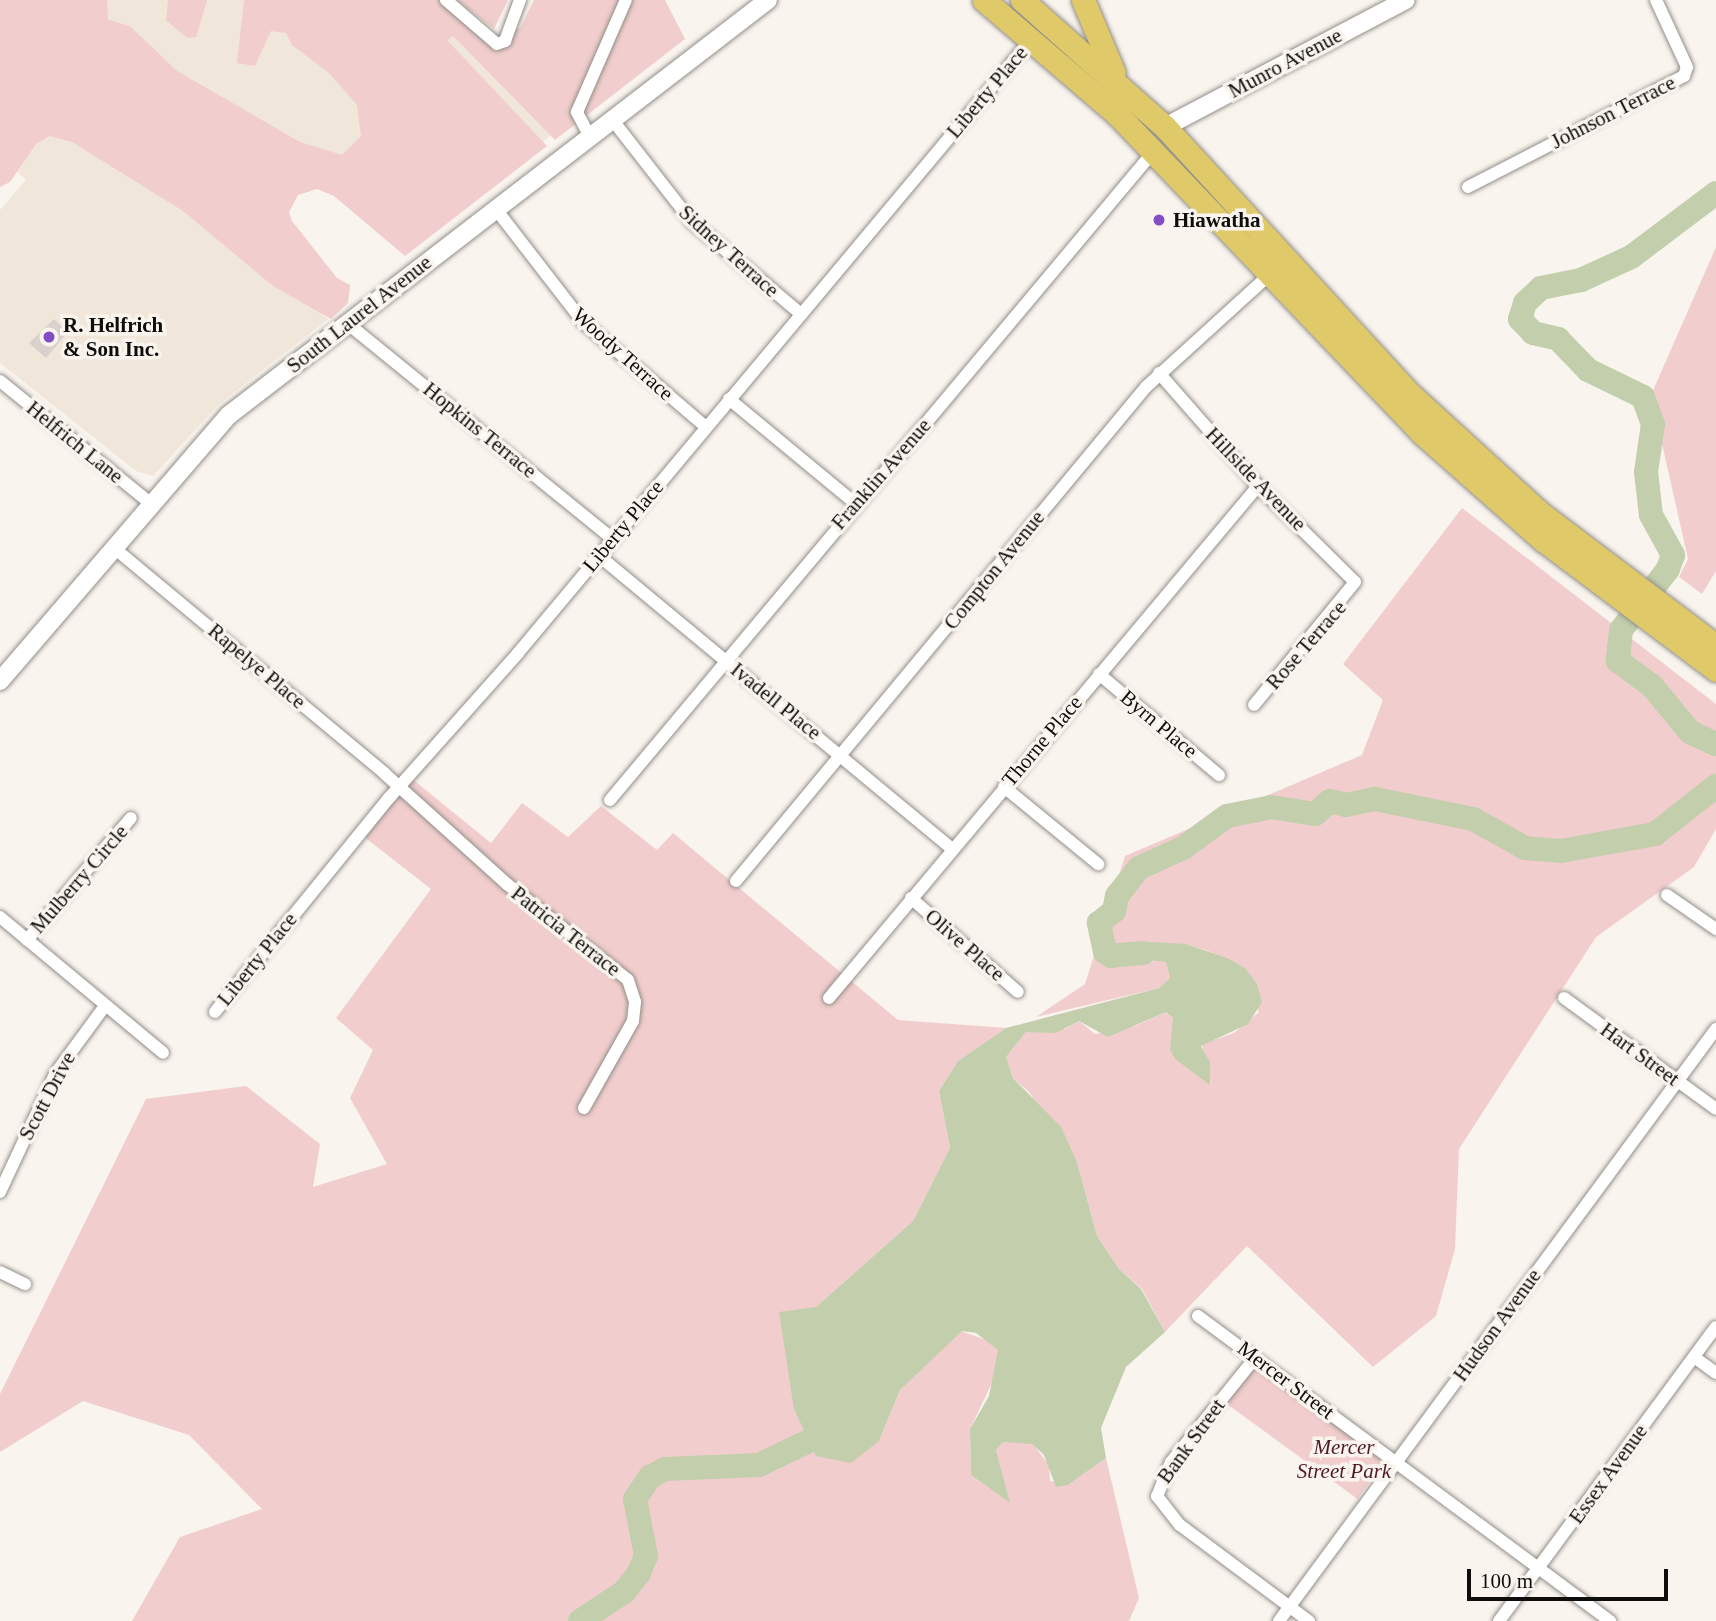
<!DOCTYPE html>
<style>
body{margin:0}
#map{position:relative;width:1716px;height:1621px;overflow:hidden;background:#f9f4ee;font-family:Georgia,serif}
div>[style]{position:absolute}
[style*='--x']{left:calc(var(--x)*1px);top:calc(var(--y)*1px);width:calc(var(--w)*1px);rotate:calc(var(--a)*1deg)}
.built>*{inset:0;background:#f1e6da}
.green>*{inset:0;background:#f1cecd;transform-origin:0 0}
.water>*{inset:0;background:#c2ceac}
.river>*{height:24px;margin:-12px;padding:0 12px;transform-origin:12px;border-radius:12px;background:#c2ceac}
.building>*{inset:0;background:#d9d1cd}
.roads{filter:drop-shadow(0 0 2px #938e89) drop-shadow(0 0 2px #938e89)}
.street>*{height:12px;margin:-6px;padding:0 6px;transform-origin:6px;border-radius:6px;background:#fff}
.secondary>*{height:18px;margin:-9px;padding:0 9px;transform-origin:9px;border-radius:9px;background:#fff}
.highway>*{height:23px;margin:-11.5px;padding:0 11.5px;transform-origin:11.5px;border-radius:11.5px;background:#dfc968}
.dots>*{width:19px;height:19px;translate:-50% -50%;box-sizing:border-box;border:4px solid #f9f4ee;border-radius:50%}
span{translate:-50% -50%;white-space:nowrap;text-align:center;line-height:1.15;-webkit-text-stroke:7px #f9f4ee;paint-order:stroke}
.street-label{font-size:21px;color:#0e0d0b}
.poi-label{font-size:21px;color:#0e0d0b;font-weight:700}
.left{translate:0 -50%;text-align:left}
.park-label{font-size:21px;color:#4e1b1e;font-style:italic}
.scale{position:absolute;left:1467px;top:1569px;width:201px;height:32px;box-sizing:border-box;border:4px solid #0e0d0b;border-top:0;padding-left:9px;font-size:21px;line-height:24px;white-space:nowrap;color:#0e0d0b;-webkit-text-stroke:5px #f9f4ee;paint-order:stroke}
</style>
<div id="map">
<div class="built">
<div style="clip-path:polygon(95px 0,424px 0,565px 124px,407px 249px,316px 167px,101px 50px)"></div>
<div style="clip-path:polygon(68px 95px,328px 319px,218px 405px,153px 476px,136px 471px,0 363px,0 210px,26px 180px,8px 163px)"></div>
</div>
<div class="green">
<div style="clip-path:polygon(0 0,107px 0,108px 19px,131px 27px,177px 71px,300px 142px,342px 155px,361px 136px,357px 105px,329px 73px,292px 45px,286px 33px,271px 31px,255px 66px,237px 63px,244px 0,449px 0,495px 37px,520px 28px,534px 0,665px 0,685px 39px,555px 140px,453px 36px,447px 40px,547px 146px,405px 256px,334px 196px,317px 189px,298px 195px,289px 212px,292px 221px,337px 278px,350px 285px,348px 303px,331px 319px,273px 286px,183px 211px,72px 142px,50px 136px,36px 144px,10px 182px,0 187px)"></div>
<div style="clip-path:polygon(168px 0,207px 0,196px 37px,187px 38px,166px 20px)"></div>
<div style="clip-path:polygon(457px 0,508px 0,494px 29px)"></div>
<div style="clip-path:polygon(1716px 247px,1716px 571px,1702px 594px,1679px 577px,1688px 559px,1651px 395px)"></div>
<div style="clip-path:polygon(1462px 508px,1716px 704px,1716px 829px,1694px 867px,1596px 937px,1459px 1149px,1455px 1249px,1436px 1316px,1373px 1367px,1247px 1246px,1165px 1332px,1142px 1289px,1119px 1269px,1097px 1236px,1077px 1162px,1029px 1092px,1013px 1078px,1006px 1057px,1026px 1032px,1065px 1029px,1079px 1021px,1095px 1034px,1135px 1026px,1166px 1012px,1173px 1018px,1176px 1060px,1211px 1085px,1202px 1044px,1234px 1033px,1259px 1012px,1227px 959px,1208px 951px,1185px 944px,1114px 956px,1166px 962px,1170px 978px,1159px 988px,1036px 1017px,1085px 984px,1125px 856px,1362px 755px,1383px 700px,1343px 664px)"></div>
<div style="clip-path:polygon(411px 778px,491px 843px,522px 803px,568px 837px,601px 806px,657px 850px,673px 833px,898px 1020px,1006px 1028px,958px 1061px,939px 1091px,950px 1148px,913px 1221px,816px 1307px,879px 1441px,900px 1390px,950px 1336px,961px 1331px,989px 1341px,998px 1350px,999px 1368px,970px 1429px,971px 1475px,1009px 1502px,996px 1450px,1003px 1442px,1032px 1443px,1049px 1465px,1050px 1481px,1068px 1485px,1106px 1458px,1139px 1598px,1129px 1621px,132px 1621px,180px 1537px,262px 1509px,189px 1435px,83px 1401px,0 1452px,0 1394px,146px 1099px,246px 1086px,320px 1144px,313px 1187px,387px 1164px,350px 1098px,373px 1050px,336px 1018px,431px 889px,363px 836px)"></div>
<div style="left:1253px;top:1360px;width:166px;height:51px;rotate:36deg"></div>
</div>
<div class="water">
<div style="clip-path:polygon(1150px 942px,1186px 944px,1227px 958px,1245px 968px,1257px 984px,1262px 1002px,1248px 1024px,1201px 1046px,1210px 1062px,1210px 1085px,1176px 1060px,1170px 1050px,1173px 1018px,1166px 1012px,1108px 1037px,1079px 1021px,1056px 1033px,1026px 1032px,1006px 1057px,1013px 1078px,1061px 1127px,1077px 1162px,1097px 1236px,1119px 1269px,1141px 1289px,1165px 1332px,1126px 1367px,1101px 1428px,1106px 1458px,1068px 1485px,1056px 1487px,1044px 1455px,1032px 1444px,1003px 1442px,996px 1450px,1010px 1503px,971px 1475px,970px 1429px,989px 1396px,998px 1350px,976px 1333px,962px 1331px,900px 1390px,879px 1441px,851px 1463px,816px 1456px,794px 1409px,779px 1312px,816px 1307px,913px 1221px,950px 1148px,939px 1091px,958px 1061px,1006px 1028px,1159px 988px,1170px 978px,1166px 962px,1111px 956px)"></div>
</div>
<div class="river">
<div style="--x:1716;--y:193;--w:106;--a:143"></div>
<div style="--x:1631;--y:257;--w:55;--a:155.3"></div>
<div style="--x:1581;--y:280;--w:41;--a:168.7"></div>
<div style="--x:1541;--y:288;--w:22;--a:137"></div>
<div style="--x:1525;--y:303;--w:17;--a:107"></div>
<div style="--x:1520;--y:319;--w:19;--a:47"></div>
<div style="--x:1533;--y:333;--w:26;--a:13"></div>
<div style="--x:1558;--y:339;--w:43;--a:45.9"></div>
<div style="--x:1588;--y:370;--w:61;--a:26.1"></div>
<div style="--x:1643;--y:397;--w:29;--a:70"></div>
<div style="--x:1653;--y:424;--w:49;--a:98.3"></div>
<div style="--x:1646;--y:472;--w:43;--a:83.4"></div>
<div style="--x:1651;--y:515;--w:46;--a:61.2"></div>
<div style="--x:1673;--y:555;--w:15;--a:110"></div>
<div style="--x:1668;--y:569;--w:77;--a:127.6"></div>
<div style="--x:1621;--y:630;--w:31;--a:96"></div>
<div style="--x:1618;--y:661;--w:42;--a:36.3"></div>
<div style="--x:1652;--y:686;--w:60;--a:50.4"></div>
<div style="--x:1690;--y:732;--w:29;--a:25"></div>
<div style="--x:1143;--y:953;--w:32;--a:175"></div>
<div style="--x:1111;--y:956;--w:7;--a:-146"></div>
<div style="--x:1105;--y:952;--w:30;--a:-102"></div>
<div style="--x:1099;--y:923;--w:19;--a:-39"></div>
<div style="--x:1114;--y:911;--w:15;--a:-79"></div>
<div style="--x:1117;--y:896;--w:36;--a:-52"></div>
<div style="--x:1139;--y:868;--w:48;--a:-24.4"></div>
<div style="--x:1183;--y:848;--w:54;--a:-36"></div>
<div style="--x:1227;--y:816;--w:46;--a:-11.3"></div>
<div style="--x:1272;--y:807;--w:44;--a:9.2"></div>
<div style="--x:1315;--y:814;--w:20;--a:-41"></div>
<div style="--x:1330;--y:801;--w:16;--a:14"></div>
<div style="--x:1346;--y:805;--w:30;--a:-12"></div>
<div style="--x:1375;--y:799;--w:100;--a:11.5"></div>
<div style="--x:1473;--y:819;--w:60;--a:29.1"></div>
<div style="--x:1525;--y:848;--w:36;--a:5"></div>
<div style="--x:1561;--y:851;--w:96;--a:-10.3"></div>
<div style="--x:1655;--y:834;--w:78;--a:-38.2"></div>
<div style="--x:580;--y:1621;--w:53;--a:-33.4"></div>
<div style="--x:624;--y:1592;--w:24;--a:-52"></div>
<div style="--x:639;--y:1573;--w:18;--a:-68"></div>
<div style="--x:646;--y:1556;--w:58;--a:-100.9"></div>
<div style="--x:635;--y:1499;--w:27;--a:-56"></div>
<div style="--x:650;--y:1477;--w:17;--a:-28"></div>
<div style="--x:665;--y:1469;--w:94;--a:-2.4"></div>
<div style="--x:759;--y:1465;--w:88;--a:-25.7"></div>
</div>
<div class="building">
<div style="clip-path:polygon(54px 319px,68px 332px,46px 358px,29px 343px)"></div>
</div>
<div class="roads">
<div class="street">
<div style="--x:446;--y:0;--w:67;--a:40.8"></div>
<div style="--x:497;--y:44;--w:9;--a:-21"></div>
<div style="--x:505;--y:41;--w:44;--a:-69.9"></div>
<div style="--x:611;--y:118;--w:132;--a:52.1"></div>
<div style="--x:692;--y:222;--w:143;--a:40.2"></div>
<div style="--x:589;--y:135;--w:26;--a:-118"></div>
<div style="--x:577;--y:112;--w:122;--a:-66.4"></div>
<div style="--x:1468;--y:187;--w:243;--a:-27.2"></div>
<div style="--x:1684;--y:76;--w:9;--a:-72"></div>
<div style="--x:1687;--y:67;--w:74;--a:-114.8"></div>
<div style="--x:495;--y:208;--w:144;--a:52.3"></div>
<div style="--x:583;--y:322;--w:162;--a:40.5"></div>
<div style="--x:347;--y:323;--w:341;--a:39.1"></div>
<div style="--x:1159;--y:373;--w:150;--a:48.8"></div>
<div style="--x:1258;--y:486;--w:136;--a:44.7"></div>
<div style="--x:1355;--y:582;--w:159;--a:129.4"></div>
<div style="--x:0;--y:381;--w:193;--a:39.1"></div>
<div style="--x:729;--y:399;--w:165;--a:39.6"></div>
<div style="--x:113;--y:547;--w:353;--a:39.8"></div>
<div style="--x:384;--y:773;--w:166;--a:42.1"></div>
<div style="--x:507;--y:884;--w:154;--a:38.4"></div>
<div style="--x:628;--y:980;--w:23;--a:72"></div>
<div style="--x:635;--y:1002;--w:19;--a:96"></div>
<div style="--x:633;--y:1021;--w:100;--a:119.4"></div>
<div style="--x:598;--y:555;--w:460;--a:39.7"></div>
<div style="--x:1099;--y:674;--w:157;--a:40.1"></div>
<div style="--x:1004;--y:787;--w:122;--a:39.3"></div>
<div style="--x:610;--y:800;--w:847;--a:-50.03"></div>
<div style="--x:736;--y:881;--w:642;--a:-50.31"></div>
<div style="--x:1146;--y:387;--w:166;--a:-42.3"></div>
<div style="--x:1667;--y:895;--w:60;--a:34.8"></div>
<div style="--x:911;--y:898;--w:142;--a:41.3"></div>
<div style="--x:0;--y:917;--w:212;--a:39.8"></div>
<div style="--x:27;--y:940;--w:160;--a:-49.6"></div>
<div style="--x:829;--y:998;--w:668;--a:-50.04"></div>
<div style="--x:1564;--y:998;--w:188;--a:36.1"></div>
<div style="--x:215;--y:1012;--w:276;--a:-50.9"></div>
<div style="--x:389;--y:798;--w:194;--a:-48.3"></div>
<div style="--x:518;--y:653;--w:799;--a:-50.08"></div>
<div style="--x:0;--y:1192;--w:130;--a:-65"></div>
<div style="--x:55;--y:1074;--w:84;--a:-53.7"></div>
<div style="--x:0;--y:1272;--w:28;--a:26"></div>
<div style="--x:1198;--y:1316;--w:513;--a:36.51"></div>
<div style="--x:1694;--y:1357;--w:27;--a:36"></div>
<div style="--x:1255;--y:1358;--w:134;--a:128.9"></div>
<div style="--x:1171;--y:1462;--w:37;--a:112"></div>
<div style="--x:1157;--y:1496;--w:37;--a:52"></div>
<div style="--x:1180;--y:1525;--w:161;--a:36.7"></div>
<div style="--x:1279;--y:1621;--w:736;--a:-53.57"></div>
<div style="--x:1499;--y:1621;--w:365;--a:-53.6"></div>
</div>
<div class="secondary">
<div style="--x:1165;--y:127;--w:272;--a:-27.8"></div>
<div style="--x:0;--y:681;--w:351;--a:-49.3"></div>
<div style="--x:229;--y:415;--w:680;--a:-37.59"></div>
</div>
<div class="highway">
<div style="--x:984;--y:0;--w:177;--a:40.6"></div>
<div style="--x:1118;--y:115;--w:441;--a:46.3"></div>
<div style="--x:1423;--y:434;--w:160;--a:41.5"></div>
<div style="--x:1543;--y:540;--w:216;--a:36.9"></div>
<div style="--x:1022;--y:0;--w:191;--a:41.6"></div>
<div style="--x:1165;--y:127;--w:364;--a:47.5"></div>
<div style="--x:1411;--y:395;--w:173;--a:42.4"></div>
<div style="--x:1539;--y:512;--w:222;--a:37.1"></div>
<div style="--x:1083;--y:0;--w:79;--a:67"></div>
</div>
</div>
<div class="dots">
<div style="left:1159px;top:220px;background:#824dc5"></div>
<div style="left:49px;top:337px;background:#824dc5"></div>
</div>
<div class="street-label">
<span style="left:1285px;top:63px;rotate:-28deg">Munro Avenue</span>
<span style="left:987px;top:92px;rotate:-50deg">Liberty Place</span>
<span style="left:1613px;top:112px;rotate:-27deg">Johnson Terrace</span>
<span style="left:729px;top:251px;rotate:42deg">Sidney Terrace</span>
<span style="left:359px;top:314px;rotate:-38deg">South Laurel Avenue</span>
<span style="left:623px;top:354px;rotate:42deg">Woody Terrace</span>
<span style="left:480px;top:430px;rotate:39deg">Hopkins Terrace</span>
<span style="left:75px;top:442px;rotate:39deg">Helfrich Lane</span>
<span style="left:881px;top:474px;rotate:-49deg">Franklin Avenue</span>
<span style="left:1256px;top:479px;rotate:46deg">Hillside Avenue</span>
<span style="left:623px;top:526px;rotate:-50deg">Liberty Place</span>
<span style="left:994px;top:570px;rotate:-51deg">Compton Avenue</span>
<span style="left:1306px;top:645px;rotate:-49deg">Rose Terrace</span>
<span style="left:257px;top:666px;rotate:40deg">Rapelye Place</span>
<span style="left:776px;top:701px;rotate:39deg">Ivadell Place</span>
<span style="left:1159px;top:724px;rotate:40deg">Byrn Place</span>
<span style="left:1042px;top:741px;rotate:-50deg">Thorne Place</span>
<span style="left:79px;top:879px;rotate:-49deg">Mulberry Circle</span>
<span style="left:566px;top:931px;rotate:38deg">Patricia Terrace</span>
<span style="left:965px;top:945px;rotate:41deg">Olive Place</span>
<span style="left:257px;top:959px;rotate:-51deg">Liberty Place</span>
<span style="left:1640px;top:1054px;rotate:36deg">Hart Street</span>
<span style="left:47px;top:1096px;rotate:-62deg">Scott Drive</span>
<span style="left:1497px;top:1325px;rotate:-54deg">Hudson Avenue</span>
<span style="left:1286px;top:1380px;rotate:37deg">Mercer Street</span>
<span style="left:1191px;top:1441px;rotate:-54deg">Bank Street</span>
<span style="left:1608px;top:1474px;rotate:-54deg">Essex Avenue</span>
</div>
<div class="poi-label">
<span class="left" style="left:1173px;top:220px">Hiawatha</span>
<span class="left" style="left:63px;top:337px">R. Helfrich<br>&amp; Son Inc.</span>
</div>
<div class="park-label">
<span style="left:1344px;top:1459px">Mercer<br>Street Park</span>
</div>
<div class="scale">100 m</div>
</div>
